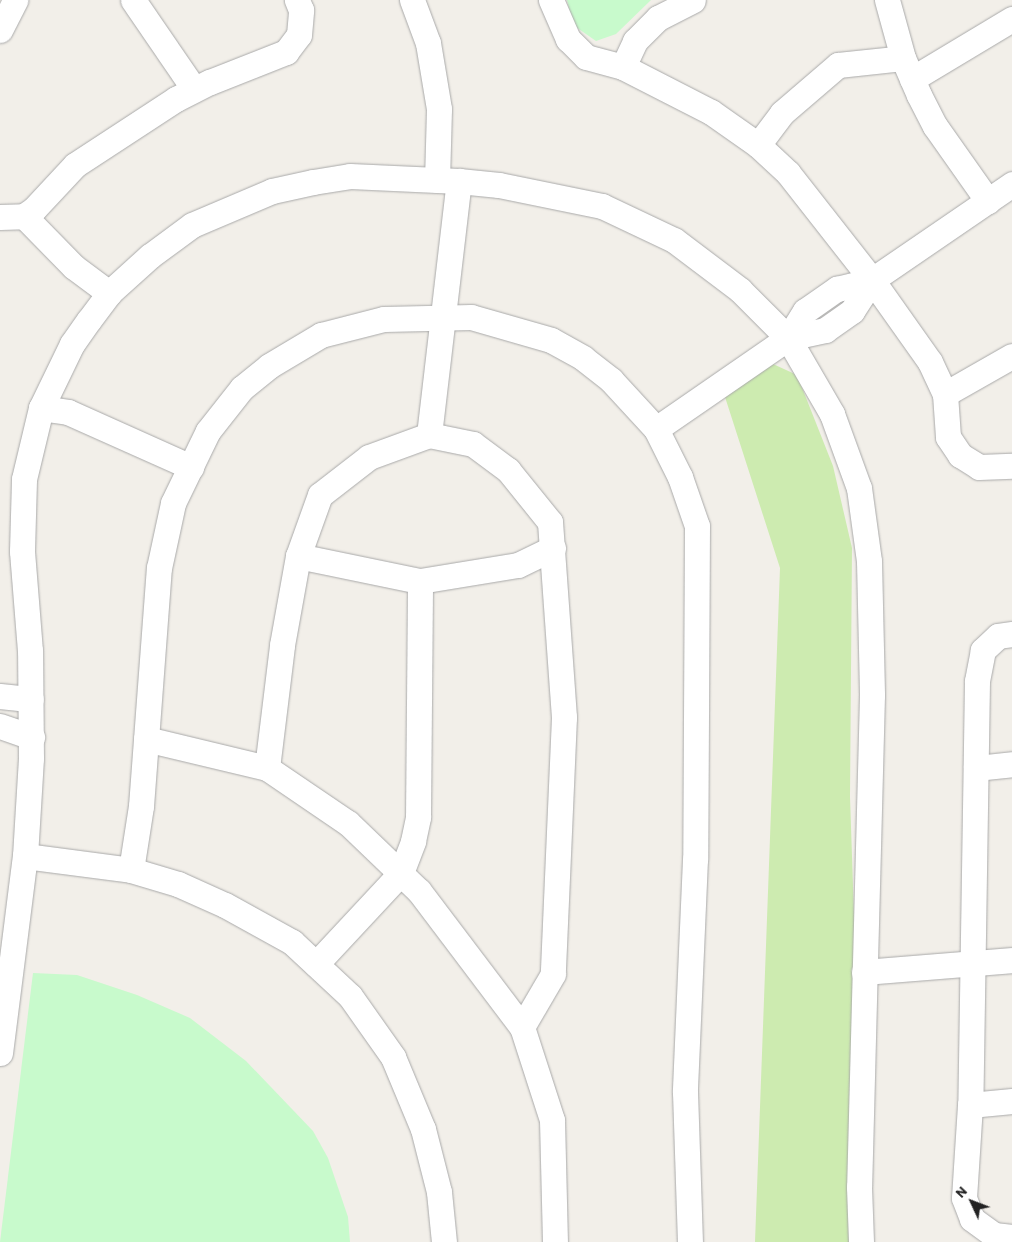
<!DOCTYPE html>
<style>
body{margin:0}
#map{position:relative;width:1012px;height:1242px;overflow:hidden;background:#f2efe9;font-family:Barlow,sans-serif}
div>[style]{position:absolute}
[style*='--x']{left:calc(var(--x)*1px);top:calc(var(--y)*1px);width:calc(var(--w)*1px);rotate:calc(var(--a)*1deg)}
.grass>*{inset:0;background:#cdebb0}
.park>*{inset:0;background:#c8facc}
.roads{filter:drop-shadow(0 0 1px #a9a9a9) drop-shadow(0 0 1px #a9a9a9)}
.minor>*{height:25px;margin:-12.5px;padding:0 12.5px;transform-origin:12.5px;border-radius:12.5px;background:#fff}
span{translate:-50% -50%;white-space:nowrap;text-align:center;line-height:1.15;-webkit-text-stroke:4px #fff;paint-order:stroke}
.north{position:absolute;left:947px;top:1177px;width:50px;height:50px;-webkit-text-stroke:4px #fff;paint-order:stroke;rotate:313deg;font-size:14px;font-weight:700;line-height:20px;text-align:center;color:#222}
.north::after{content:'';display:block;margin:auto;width:18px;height:22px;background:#222;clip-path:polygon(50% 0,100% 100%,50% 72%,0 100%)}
</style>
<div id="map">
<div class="grass">
<div style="clip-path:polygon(773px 364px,797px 375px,833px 466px,852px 548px,850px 797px,865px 1242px,755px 1242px,780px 568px,725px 397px)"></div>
</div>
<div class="park">
<div style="clip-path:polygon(567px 0,651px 0,616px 34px,596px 41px,573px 25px)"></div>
<div style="clip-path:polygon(33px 973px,77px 975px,137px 995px,190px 1018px,246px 1061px,313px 1131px,328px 1158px,348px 1217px,350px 1242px,0 1242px)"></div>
</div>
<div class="roads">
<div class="minor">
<div style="--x:133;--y:0;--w:108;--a:55.6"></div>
<div style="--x:412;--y:0;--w:46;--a:69.6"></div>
<div style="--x:428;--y:43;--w:67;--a:80.5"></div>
<div style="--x:439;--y:109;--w:71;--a:91.6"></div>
<div style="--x:551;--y:0;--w:43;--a:66.4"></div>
<div style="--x:568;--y:39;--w:25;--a:45"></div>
<div style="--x:586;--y:57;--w:38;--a:15"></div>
<div style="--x:623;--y:67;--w:99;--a:27.1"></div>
<div style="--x:711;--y:112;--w:57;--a:35.1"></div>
<div style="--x:758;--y:145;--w:41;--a:43"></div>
<div style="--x:788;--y:173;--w:136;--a:51.9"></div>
<div style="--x:872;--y:280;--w:100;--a:54.7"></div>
<div style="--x:930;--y:362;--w:35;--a:65"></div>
<div style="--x:945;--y:394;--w:43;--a:86"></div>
<div style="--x:948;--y:437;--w:22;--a:56"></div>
<div style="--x:960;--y:455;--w:22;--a:32"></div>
<div style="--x:979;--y:467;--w:33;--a:-2"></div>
<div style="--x:887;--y:0;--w:60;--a:74.6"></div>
<div style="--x:903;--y:58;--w:40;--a:66.6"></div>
<div style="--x:919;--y:95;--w:35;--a:63"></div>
<div style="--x:935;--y:126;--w:92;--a:54.8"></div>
<div style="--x:0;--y:30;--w:34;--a:-63"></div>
<div style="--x:623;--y:67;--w:29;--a:-65"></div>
<div style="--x:635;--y:41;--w:33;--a:-45"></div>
<div style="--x:658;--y:18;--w:39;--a:-27"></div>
<div style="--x:912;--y:79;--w:117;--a:-31"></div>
<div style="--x:758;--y:145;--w:40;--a:-53"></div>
<div style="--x:782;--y:113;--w:74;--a:-40.6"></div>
<div style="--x:838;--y:65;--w:65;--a:-6.1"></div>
<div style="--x:24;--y:216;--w:71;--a:45.6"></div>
<div style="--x:74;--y:267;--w:44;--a:36.6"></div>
<div style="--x:0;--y:217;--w:24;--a:-2"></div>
<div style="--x:24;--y:216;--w:12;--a:-35"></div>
<div style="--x:34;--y:209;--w:60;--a:-47"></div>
<div style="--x:75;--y:165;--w:121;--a:-33.2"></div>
<div style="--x:176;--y:99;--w:38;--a:-27"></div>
<div style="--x:210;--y:82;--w:82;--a:-21.5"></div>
<div style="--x:286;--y:52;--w:21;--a:-53"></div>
<div style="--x:299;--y:35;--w:25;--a:-85"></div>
<div style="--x:301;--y:10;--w:11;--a:-112"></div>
<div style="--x:788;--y:338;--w:32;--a:-58"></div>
<div style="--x:805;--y:311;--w:39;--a:-35"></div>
<div style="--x:837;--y:289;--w:36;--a:-14"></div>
<div style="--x:872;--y:280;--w:170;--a:-34.4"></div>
<div style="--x:945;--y:394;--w:77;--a:-29.6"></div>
<div style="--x:41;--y:408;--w:27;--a:8"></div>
<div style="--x:68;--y:412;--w:135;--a:24.1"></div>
<div style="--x:656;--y:429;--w:160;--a:-34.6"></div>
<div style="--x:788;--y:338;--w:38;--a:-12"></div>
<div style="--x:825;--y:330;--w:33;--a:-35"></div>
<div style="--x:852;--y:311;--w:37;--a:-57"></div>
<div style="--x:429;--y:435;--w:256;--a:-83.3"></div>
<div style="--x:298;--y:556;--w:125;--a:11.6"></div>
<div style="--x:420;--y:581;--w:99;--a:-9.3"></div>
<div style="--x:518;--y:565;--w:39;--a:-26"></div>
<div style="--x:1012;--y:634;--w:14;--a:172"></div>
<div style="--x:998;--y:636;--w:21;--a:137"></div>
<div style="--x:983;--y:650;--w:32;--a:101"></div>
<div style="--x:977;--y:681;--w:424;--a:90.9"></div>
<div style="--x:970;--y:1105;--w:93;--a:93.7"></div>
<div style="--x:964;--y:1198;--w:22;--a:69"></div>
<div style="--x:972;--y:1219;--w:27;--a:36"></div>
<div style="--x:994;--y:1235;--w:18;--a:6"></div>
<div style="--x:0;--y:696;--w:31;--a:6"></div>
<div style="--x:0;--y:726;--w:34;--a:19"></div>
<div style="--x:146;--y:739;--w:124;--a:13.5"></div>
<div style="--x:267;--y:768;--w:98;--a:34.2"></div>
<div style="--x:348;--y:823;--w:98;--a:43.8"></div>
<div style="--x:419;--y:891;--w:171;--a:52.9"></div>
<div style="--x:522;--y:1027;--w:98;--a:72.1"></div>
<div style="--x:552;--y:1120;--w:122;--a:88.6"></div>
<div style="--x:267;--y:768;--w:124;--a:-83"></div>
<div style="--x:282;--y:645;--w:90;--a:-79.8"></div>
<div style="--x:298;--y:556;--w:65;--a:-70.2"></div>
<div style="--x:320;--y:495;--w:62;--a:-37.8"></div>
<div style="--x:369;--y:457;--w:64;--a:-20.1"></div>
<div style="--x:429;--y:435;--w:45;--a:11.6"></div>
<div style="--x:473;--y:444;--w:44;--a:36.6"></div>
<div style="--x:508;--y:470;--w:67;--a:51.1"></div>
<div style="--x:550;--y:522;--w:196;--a:85.9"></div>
<div style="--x:564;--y:717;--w:257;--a:92.5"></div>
<div style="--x:553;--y:974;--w:61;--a:120.3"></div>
<div style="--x:976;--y:768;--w:36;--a:-6"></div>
<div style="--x:25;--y:856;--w:107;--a:7.5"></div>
<div style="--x:131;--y:870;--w:49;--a:16.6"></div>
<div style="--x:178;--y:884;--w:51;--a:24.1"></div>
<div style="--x:225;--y:905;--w:77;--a:28.9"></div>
<div style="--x:292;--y:942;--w:79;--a:43"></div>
<div style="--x:350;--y:996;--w:75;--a:54.8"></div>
<div style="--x:393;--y:1057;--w:78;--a:67.4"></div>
<div style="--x:423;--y:1129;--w:65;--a:75.7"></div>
<div style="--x:439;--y:1192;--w:50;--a:84.3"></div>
<div style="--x:131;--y:870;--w:65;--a:-81.1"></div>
<div style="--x:141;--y:806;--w:239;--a:-85.7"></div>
<div style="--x:159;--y:568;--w:66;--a:-77.8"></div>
<div style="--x:173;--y:503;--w:80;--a:-64.1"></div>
<div style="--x:208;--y:431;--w:55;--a:-51.7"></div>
<div style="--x:242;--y:388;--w:35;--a:-39"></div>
<div style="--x:269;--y:366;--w:61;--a:-30.8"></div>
<div style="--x:321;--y:335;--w:65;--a:-14.3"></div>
<div style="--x:384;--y:319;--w:87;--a:-1.3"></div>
<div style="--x:471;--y:317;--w:83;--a:16"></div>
<div style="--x:551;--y:340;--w:37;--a:29"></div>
<div style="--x:583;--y:358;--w:36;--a:38"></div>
<div style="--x:611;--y:380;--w:67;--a:47.4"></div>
<div style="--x:656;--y:429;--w:54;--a:63.4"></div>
<div style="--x:680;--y:477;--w:52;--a:70.9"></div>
<div style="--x:697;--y:526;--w:333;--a:90.3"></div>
<div style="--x:695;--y:859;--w:233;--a:92.5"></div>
<div style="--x:685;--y:1092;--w:150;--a:88.1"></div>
<div style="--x:316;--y:964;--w:125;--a:-47"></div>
<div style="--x:401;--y:873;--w:34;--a:-69"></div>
<div style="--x:413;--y:841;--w:25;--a:-78"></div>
<div style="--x:418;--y:817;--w:236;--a:-89.5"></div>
<div style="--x:864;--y:972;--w:148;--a:-4.6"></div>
<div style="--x:0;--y:1053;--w:199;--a:-82.8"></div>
<div style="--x:25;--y:856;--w:98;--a:-86.5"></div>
<div style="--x:31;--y:758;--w:107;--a:-90.5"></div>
<div style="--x:30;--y:651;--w:100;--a:-94.6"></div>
<div style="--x:22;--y:551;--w:72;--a:-88.4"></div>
<div style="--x:24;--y:479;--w:73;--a:-76.5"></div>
<div style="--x:41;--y:408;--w:71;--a:-64.2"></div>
<div style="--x:72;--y:344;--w:29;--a:-55"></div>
<div style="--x:89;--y:320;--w:34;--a:-53"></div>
<div style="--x:109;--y:293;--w:55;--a:-42.1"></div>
<div style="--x:150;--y:256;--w:52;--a:-36.4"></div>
<div style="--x:192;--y:225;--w:87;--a:-23"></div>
<div style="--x:272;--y:191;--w:42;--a:-12.4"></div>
<div style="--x:313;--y:182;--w:37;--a:-9"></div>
<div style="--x:350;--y:176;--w:109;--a:2.6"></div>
<div style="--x:459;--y:181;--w:40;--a:5.7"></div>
<div style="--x:499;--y:185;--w:105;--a:11.5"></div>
<div style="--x:602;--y:206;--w:80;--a:25.3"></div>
<div style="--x:674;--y:240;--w:83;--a:37.1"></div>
<div style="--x:740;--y:290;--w:68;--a:45"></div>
<div style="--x:788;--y:338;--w:88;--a:59.9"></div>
<div style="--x:832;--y:414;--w:79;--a:70"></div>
<div style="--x:859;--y:488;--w:74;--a:82.2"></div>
<div style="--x:869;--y:561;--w:134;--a:88.7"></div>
<div style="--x:872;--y:695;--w:492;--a:91.5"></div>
<div style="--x:859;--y:1187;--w:55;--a:87.9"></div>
<div style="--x:970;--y:1105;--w:42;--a:-5.4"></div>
</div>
</div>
<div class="north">N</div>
</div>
